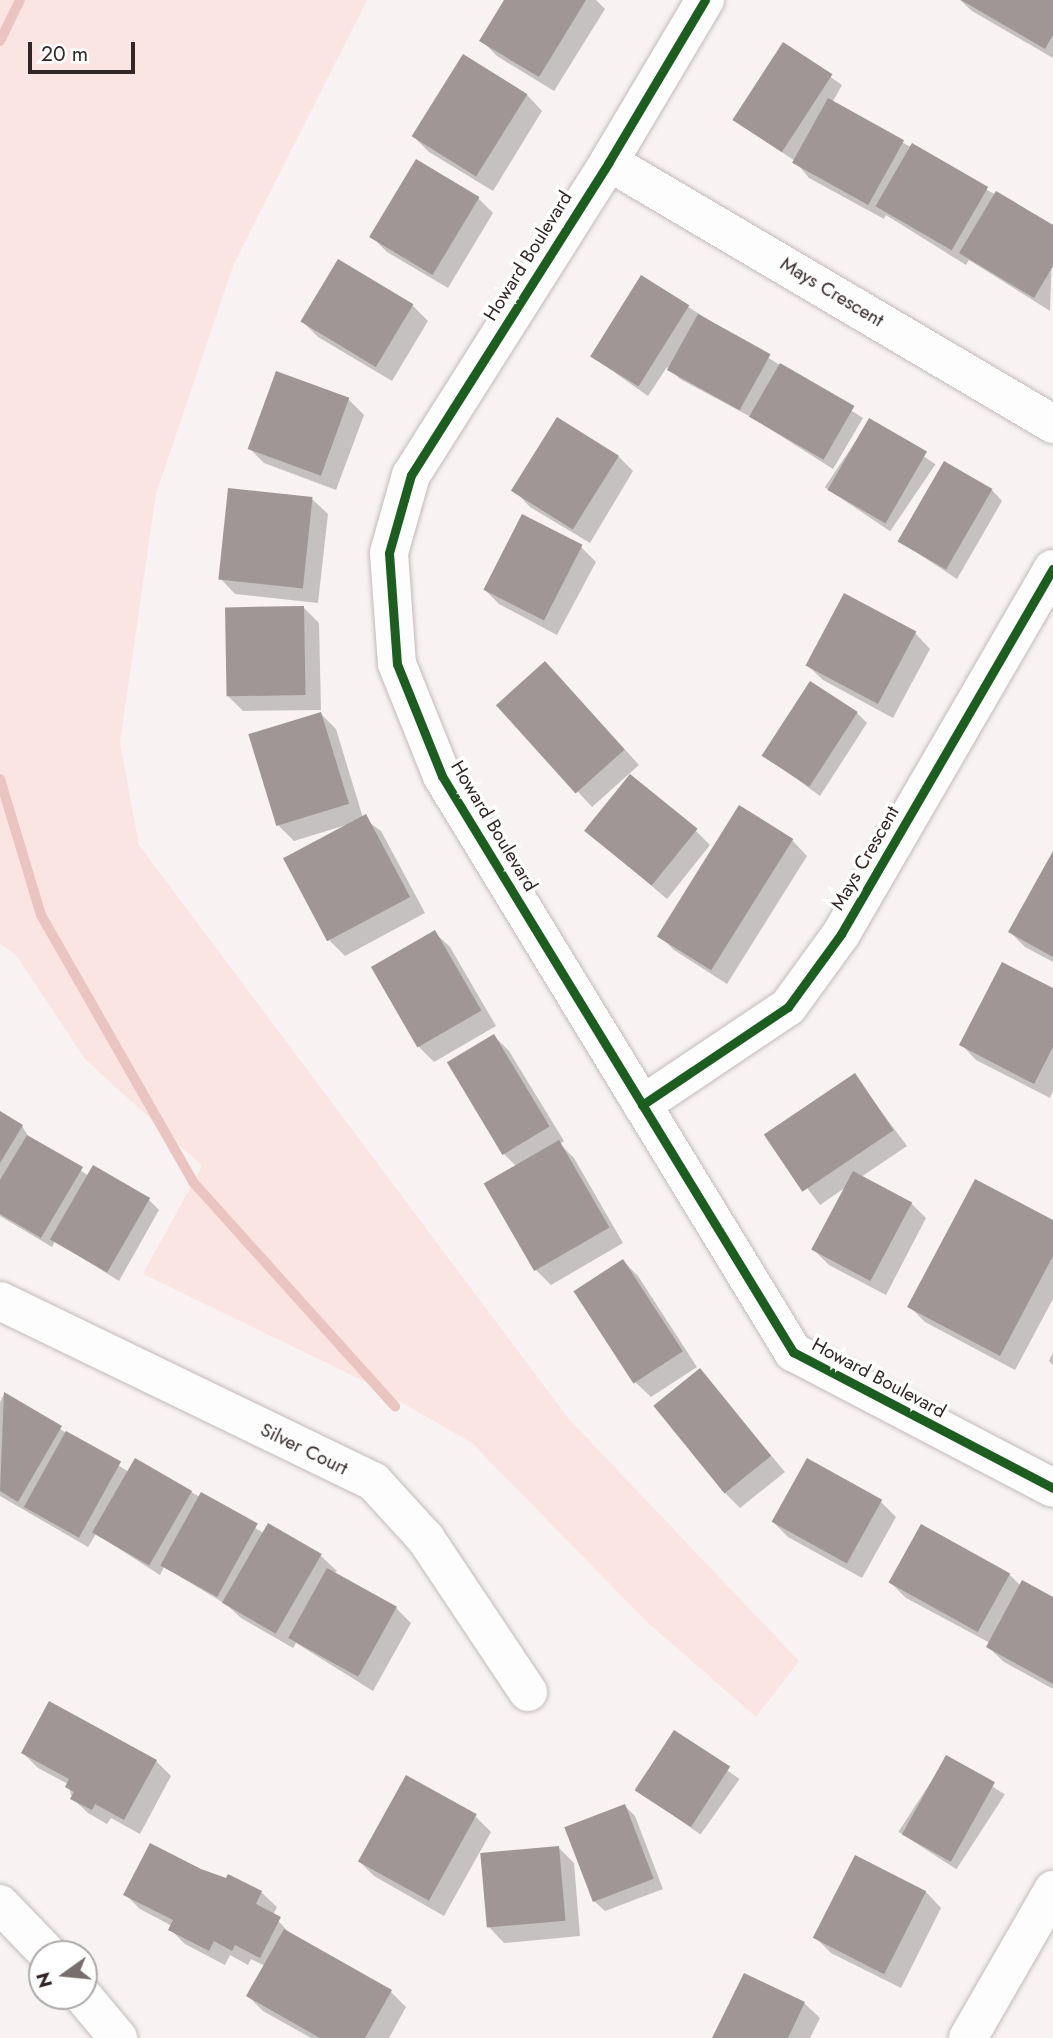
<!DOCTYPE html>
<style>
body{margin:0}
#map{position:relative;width:1053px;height:2038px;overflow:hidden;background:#f8f2f2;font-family:Jost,sans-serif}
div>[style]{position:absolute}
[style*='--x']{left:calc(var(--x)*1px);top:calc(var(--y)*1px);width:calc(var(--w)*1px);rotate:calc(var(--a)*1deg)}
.green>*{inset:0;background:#fbe5e3}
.shadow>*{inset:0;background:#0003;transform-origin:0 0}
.stream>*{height:10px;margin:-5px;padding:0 5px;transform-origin:5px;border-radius:5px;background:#eac4c0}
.building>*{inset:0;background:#a19696;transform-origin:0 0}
.roads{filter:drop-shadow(0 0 2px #c3bab9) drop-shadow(0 0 2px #c3bab9)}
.street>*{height:38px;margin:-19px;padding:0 19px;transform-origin:19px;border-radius:19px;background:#fefdfd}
.secondary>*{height:38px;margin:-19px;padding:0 19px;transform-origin:19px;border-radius:19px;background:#fefdfd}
.cycleway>*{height:9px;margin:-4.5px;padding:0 4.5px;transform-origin:4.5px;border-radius:4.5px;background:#1b5e20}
span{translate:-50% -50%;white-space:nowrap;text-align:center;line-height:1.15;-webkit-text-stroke:7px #fff;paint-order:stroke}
.street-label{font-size:19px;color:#332726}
.north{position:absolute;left:28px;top:1940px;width:70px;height:70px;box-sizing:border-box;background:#fff;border:2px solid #ada9a8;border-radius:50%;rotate:255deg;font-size:19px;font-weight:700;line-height:28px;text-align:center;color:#332726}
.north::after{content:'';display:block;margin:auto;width:24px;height:32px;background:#786e6d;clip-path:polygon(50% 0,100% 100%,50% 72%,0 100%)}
.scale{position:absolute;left:28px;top:42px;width:107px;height:32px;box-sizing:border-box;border:4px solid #332726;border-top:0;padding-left:9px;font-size:21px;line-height:24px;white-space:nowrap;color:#332726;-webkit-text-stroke:5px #fff;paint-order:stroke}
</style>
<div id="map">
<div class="green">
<div style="clip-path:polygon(0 0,367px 0,233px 266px,156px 494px,120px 742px,139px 845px,568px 1418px,799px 1661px,756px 1717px,645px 1620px,472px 1443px,368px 1383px,143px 1274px,202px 1166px,85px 1059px,16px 955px,0 944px)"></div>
</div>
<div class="shadow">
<div style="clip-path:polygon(506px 0,596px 0,605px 9px,554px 91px,497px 56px,481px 40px)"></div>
<div style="clip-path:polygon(960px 0,1053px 0,1053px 58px,972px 11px)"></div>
<div style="clip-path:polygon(784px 45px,842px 85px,832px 103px,1053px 227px,1050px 311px,969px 260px,966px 265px,886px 215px,884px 219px,809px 178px,795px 161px,736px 121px)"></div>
<div style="clip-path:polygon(527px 95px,542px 111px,493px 191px,429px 152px,414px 137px)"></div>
<div style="clip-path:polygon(478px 198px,493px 213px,448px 288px,387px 252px,372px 237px)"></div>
<div style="clip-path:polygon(339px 261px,413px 306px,428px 321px,392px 381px,318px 337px,303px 322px)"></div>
<div style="clip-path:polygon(641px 277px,863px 418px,833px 469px,751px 417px,680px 379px,667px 367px,648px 396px,591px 356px)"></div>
<div style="clip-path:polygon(348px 399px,364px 415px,336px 490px,264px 463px,249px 448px)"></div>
<div style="left:870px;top:420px;width:79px;height:81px;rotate:34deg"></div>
<div style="clip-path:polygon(618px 456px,633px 471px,590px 543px,530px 507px,515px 491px)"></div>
<div style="clip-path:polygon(992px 490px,1002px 501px,957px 579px,899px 541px)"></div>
<div style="clip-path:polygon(312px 499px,328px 514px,318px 603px,235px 594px,220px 578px)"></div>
<div style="clip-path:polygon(581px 547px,596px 562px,557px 635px,499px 604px,484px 589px)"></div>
<div style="clip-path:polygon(304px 608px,319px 623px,321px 710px,243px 711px,228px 696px)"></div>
<div style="clip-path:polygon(915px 633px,930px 649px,893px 718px,823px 680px,807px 665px)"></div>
<div style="clip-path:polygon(560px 678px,639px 765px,592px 807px,499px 706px)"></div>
<div style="clip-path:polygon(857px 713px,867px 723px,820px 796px,765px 756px)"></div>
<div style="clip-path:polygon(321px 714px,336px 729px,363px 818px,381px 831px,425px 913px,345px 956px,330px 941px,346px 825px,294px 841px,279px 826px)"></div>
<div style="clip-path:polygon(586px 830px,695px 830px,710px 845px,667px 899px)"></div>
<div style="clip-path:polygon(792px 840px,807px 856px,727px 984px,674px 950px,659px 935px)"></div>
<div style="clip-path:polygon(1053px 854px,1053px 962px,1025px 947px,1010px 932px)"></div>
<div style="clip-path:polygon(434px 932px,450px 947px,496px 1026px,434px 1062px,419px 1047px)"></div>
<div style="clip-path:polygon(1053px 990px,1053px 1091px,1050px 1098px,976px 1060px,961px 1044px)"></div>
<div style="clip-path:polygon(494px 1036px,509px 1051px,564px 1141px,560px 1144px,574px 1158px,623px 1243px,551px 1285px,536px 1270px,517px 1167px,504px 1154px)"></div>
<div style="clip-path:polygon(854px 1075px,907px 1146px,861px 1177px,911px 1203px,926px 1218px,886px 1295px,829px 1265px,814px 1250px,846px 1187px,820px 1205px,767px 1135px)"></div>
<div style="clip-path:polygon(0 1113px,22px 1126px,30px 1139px,89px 1176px,149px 1200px,159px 1210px,119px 1281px,55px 1241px,52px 1247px,0 1216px)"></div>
<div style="clip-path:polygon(1053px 1222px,1053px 1299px,1015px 1370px,925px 1322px,910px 1307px)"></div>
<div style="clip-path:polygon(623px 1261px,638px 1276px,697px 1367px,651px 1397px,635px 1382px)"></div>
<div style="clip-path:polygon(1053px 1352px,1053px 1365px,1049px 1361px)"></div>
<div style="clip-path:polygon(700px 1370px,785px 1472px,740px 1508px,725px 1493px)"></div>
<div style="clip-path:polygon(4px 1394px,129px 1472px,191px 1492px,264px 1533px,268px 1526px,321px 1556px,337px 1571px,334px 1574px,396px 1608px,411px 1623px,373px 1691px,296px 1643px,293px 1648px,241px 1618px,227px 1605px,164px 1567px,160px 1575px,96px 1534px,88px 1547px,0 1496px,0 1402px)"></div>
<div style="clip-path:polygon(881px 1502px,896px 1517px,862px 1578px,788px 1537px,773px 1522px)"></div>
<div style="clip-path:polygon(1009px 1574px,1021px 1586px,1053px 1599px,1053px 1689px,1004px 1662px,988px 1647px,990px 1643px,906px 1598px,891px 1583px)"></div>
<div style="left:674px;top:1733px;width:80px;height:68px;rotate:35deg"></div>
<div style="clip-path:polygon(23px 1753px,156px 1761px,171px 1776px,140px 1834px,111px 1818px,107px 1824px,88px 1813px,72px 1798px,68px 1784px,38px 1768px)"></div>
<div style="left:947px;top:1757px;width:69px;height:89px;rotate:33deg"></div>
<div style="clip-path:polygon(625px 1806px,635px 1816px,663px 1889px,605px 1911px,594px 1901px)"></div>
<div style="clip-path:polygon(476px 1817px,491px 1832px,444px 1916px,374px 1876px,359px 1861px)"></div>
<div style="clip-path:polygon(559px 1848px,574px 1863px,580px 1936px,504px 1943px,489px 1927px)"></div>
<div style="clip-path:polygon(201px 1871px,261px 1892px,277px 1907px,273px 1915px,293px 1937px,391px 1992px,406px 2007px,389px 2038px,311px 2038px,263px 2011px,248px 1996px,265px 1966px,251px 1959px,248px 1965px,230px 1955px,225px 1965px,185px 1944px,170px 1929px,172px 1926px,140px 1909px,125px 1894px)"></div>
<div style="clip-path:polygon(926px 1892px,941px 1908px,901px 1988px,831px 1953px,816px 1938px)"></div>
<div style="clip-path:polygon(804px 2003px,820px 2018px,810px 2038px,714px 2038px)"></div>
</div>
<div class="stream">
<div style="--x:0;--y:41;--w:46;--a:-64"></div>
<div style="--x:0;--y:779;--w:142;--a:73.2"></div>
<div style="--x:41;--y:915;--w:307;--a:60.3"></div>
<div style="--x:193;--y:1182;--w:302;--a:48"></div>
</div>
<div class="building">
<div style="clip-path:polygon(504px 0,586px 0,539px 77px,479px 41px)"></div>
<div style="clip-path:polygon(961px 0,1053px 0,1053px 35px,1045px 49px)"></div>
<div style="left:783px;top:42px;width:59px;height:93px;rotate:33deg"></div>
<div style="left:463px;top:54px;width:76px;height:97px;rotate:32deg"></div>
<div style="left:828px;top:98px;width:87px;height:74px;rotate:29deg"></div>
<div style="left:912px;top:143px;width:88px;height:73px;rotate:30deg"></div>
<div style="left:416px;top:159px;width:74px;height:91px;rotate:31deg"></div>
<div style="clip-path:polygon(996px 191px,1053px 225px,1053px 266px,1034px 298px,959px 253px)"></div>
<div style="left:338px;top:259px;width:88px;height:73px;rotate:31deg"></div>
<div style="left:641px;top:275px;width:57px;height:96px;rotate:32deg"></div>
<div style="left:698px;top:314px;width:83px;height:64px;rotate:29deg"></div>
<div style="left:780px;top:363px;width:86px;height:62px;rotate:30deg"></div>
<div style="left:276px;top:371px;width:78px;height:83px;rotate:20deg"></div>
<div style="left:557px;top:417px;width:73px;height:87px;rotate:32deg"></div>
<div style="left:869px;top:418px;width:67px;height:83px;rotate:30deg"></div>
<div style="left:944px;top:461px;width:56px;height:93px;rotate:30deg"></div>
<div style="left:228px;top:488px;width:85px;height:92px;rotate:6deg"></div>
<div style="left:522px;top:514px;width:68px;height:85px;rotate:27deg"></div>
<div style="left:844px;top:593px;width:82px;height:82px;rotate:28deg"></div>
<div style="left:304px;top:606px;width:89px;height:79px;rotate:89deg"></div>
<div style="left:545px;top:661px;width:119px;height:66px;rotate:48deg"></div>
<div style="left:810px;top:681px;width:57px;height:89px;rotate:33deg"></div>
<div style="left:321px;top:712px;width:96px;height:76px;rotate:73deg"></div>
<div style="left:630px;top:774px;width:87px;height:73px;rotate:39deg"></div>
<div style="left:739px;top:805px;width:64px;height:155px;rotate:32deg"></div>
<div style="left:366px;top:814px;width:94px;height:94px;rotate:62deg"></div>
<div style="clip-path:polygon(1053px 851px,1053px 957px,1008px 932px)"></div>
<div style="left:435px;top:930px;width:93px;height:74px;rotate:60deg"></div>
<div style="clip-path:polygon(1002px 962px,1053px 988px,1053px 1047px,1034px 1084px,959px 1045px)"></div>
<div style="left:494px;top:1034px;width:108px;height:55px;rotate:59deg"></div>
<div style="left:855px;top:1073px;width:69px;height:110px;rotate:56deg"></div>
<div style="clip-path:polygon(0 1111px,23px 1125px,0 1163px)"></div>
<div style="clip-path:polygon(27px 1135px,83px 1167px,41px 1238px,0 1214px,0 1180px)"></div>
<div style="left:559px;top:1140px;width:101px;height:87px;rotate:60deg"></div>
<div style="left:93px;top:1165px;width:66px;height:86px;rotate:30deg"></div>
<div style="left:853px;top:1171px;width:67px;height:89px;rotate:28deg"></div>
<div style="clip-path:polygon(975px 1179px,1053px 1220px,1053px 1256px,1000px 1356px,907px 1307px)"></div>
<div style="left:623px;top:1259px;width:110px;height:59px;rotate:57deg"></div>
<div style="left:700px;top:1368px;width:113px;height:60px;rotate:51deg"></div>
<div style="clip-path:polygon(4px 1392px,62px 1426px,18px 1502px,0 1491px)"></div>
<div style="left:66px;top:1431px;width:63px;height:87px;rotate:29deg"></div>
<div style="left:135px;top:1458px;width:66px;height:86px;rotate:30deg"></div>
<div style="left:807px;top:1458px;width:86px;height:73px;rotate:29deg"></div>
<div style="left:201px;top:1492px;width:65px;height:84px;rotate:29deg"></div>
<div style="left:268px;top:1523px;width:62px;height:92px;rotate:30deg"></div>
<div style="left:921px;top:1524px;width:102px;height:67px;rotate:29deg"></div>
<div style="left:327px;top:1568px;width:80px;height:80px;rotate:29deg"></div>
<div style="clip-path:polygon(1022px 1580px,1053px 1597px,1053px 1684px,986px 1647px)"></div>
<div style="clip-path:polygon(49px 1701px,157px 1760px,124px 1820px,95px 1804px,92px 1810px,70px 1799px,74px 1792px,65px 1787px,69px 1779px,21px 1753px)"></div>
<div style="left:674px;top:1730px;width:67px;height:72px;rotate:33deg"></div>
<div style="left:946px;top:1755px;width:56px;height:91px;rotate:29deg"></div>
<div style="left:406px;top:1775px;width:81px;height:99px;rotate:29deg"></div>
<div style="left:625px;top:1804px;width:80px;height:65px;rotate:69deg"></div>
<div style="clip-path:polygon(150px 1843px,201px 1869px,226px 1878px,228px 1874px,262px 1891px,256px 1904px,281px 1917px,260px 1958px,235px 1945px,232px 1951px,214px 1941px,209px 1951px,168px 1930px,173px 1920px,123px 1895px)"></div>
<div style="left:559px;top:1846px;width:75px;height:79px;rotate:85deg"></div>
<div style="left:855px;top:1855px;width:80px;height:93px;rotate:27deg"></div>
<div style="clip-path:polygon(284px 1929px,392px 1990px,365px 2038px,320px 2038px,246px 1996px)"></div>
<div style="clip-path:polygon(744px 1973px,805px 2002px,788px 2038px,712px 2038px)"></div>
</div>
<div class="roads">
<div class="street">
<div style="--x:609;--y:162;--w:516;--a:30.54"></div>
<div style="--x:642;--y:1105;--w:176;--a:-33.9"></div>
<div style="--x:788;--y:1007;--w:90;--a:-54"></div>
<div style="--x:841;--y:934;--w:422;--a:-59.9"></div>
<div style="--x:0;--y:1301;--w:415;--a:25.8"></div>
<div style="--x:374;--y:1482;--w:77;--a:47.6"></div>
<div style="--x:426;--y:1539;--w:184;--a:56.3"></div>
<div style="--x:0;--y:1904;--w:69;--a:46.2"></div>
<div style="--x:83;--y:1996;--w:55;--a:50.2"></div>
</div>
<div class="secondary">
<div style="--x:705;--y:0;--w:188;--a:120.7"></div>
<div style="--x:609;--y:162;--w:370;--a:122.3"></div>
<div style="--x:411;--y:475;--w:81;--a:105.8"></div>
<div style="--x:389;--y:553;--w:111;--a:85.9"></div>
<div style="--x:397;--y:664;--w:121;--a:68.1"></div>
<div style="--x:442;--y:776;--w:675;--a:58.64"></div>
<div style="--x:793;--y:1352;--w:293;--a:27.6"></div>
<div style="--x:968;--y:2038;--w:171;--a:-60.1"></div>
</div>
</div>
<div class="cycleway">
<div style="--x:705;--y:0;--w:188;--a:120.7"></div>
<div style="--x:609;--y:162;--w:370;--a:122.3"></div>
<div style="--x:411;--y:475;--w:81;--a:105.8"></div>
<div style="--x:389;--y:553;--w:111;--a:85.9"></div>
<div style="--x:397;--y:664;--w:121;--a:68.1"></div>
<div style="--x:442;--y:776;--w:675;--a:58.64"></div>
<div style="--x:793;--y:1352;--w:293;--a:27.6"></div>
<div style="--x:642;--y:1105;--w:176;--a:-33.9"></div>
<div style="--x:788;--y:1007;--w:90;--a:-54"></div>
<div style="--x:841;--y:934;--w:422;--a:-59.9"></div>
</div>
<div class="street-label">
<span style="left:528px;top:256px;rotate:-58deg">Howard Boulevard</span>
<span style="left:832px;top:292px;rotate:31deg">Mays Crescent</span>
<span style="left:494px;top:826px;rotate:59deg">Howard Boulevard</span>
<span style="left:865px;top:858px;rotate:-60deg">Mays Crescent</span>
<span style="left:879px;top:1378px;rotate:28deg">Howard Boulevard</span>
<span style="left:304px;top:1449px;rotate:26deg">Silver Court</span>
</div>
<div class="north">N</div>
<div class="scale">20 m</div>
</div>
